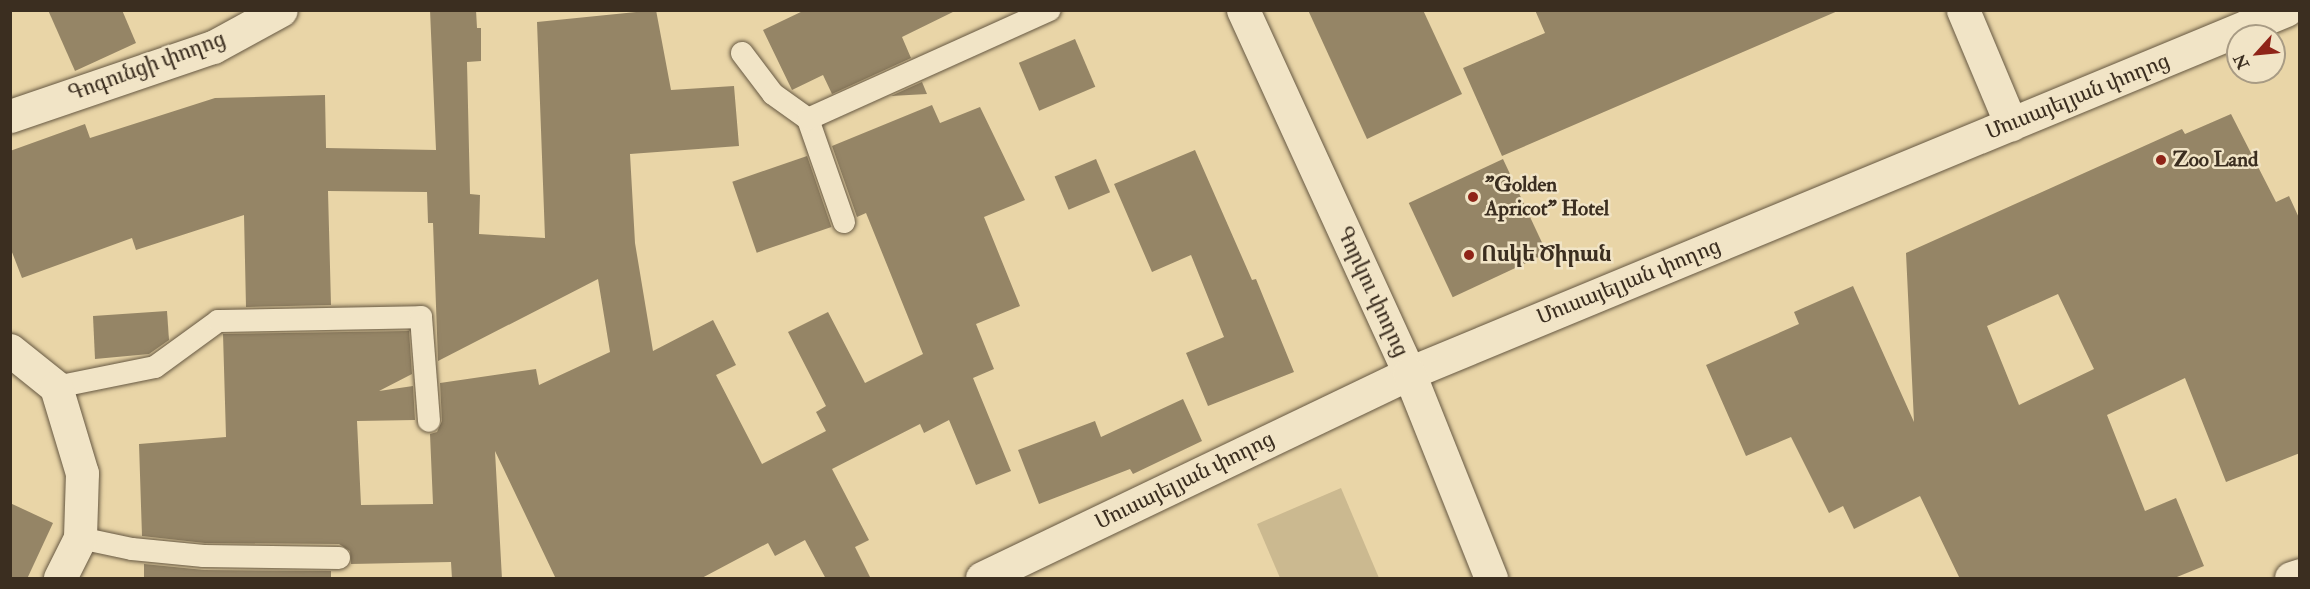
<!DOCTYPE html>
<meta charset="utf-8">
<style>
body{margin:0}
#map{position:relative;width:2310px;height:589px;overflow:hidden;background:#e9d5a7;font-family:"IM FELL Double Pica","Noto Serif Armenian",serif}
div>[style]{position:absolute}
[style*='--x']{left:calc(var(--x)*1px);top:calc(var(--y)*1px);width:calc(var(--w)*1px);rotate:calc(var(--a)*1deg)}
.green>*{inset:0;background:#cbb990}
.building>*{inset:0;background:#958566;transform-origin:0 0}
.roads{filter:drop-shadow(0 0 2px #665842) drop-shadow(0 0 2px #665842)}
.service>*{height:22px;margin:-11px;padding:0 11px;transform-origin:11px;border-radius:11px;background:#f1e4c6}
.minor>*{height:33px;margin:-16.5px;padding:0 16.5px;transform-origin:16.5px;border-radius:16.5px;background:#f1e4c6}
.tertiary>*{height:33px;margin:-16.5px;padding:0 16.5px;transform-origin:16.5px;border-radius:16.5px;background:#f1e4c6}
.secondary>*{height:33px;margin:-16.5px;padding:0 16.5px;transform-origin:16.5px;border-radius:16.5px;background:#f1e4c6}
.dots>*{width:16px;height:16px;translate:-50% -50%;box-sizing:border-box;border:3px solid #f1e4c6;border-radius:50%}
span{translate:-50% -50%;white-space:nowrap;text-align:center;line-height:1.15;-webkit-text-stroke:5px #f1e4c6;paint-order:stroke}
.street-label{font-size:21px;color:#3b2e20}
.poi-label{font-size:21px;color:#3b2e20;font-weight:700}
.left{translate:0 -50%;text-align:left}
.frame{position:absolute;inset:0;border:12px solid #3b2e20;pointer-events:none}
.north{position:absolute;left:2226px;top:24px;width:60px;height:60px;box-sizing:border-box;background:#f1e4c6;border:2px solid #a89b84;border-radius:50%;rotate:243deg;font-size:16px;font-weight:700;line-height:24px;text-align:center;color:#3b2e20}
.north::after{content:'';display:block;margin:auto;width:21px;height:27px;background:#8f2418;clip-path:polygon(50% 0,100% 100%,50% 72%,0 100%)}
</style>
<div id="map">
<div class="green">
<div style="clip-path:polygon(1341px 488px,1379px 578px,1280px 578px,1257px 524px)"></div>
</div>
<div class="building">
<div style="clip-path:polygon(48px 10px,122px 10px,136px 43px,75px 71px)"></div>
<div style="clip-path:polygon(430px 10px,476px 10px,477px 28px,481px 28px,481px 61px,467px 62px,470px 194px,480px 195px,479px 234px,545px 238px,537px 22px,656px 10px,671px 90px,734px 86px,739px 146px,630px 154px,635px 243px,653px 351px,713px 320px,736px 365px,716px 375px,762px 464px,826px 431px,816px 412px,826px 406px,788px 332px,828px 312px,865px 383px,923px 354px,866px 213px,857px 217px,832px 146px,932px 105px,940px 123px,980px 107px,1025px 200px,984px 217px,1020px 306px,976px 324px,994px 369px,973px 378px,1011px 471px,976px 485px,949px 420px,924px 433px,920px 424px,832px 469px,869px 540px,855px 547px,871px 579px,826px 579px,805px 540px,775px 556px,768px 543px,700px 579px,556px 579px,495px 451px,502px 579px,452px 579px,451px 562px,351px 564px,350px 551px,339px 544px,205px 543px,142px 536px,139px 444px,226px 437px,223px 334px,409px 331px,412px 374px,379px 391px,413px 386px,415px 420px,357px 421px,361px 505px,433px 504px,430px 434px,437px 432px,442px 421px,440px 383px,536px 369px,539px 385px,610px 352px,598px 279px,438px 361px,433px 223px,428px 223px,427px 192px,328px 191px,331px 305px,246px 307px,244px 215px,136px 250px,132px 238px,22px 278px,10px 247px,10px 151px,85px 124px,90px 138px,215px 98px,325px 95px,326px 148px,436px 150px)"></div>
<div style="clip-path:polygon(805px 10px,957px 10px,902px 37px,911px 58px,832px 94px,823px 75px,792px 90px,763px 30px)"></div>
<div style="clip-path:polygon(1308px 10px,1423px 10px,1462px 94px,1367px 139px)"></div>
<div style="clip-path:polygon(1535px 10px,1840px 10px,1502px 156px,1463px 68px,1545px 33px)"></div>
<div style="left:1075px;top:39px;width:52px;height:61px;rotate:67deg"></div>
<div style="clip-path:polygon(922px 82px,927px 94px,891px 96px)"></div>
<div style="clip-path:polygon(evenodd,2231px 114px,2276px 202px,2289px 196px,2300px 220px,2300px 453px,2226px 482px,2185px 378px,2107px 415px,2145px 511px,2176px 498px,2204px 566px,2172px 579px,1960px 579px,1920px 496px,1854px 529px,1843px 506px,1829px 513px,1791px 437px,1746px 456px,1706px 365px,1799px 324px,1794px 312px,1853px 286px,1914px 422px,1906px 253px,2182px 129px,2185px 134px,2231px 114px,2058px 294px,2094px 369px,2019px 405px,1987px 326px,2058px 294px)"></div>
<div style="clip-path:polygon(1195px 150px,1252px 280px,1256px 279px,1294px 372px,1208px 406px,1186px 353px,1224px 337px,1191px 255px,1152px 272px,1114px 184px)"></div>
<div style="left:807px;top:156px;width:75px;height:79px;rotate:71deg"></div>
<div style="left:1096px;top:159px;width:36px;height:45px;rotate:67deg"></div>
<div style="left:1503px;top:159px;width:104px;height:104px;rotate:65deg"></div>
<div style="clip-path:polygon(167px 311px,169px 340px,149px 354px,95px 359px,93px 316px)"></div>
<div style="clip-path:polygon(1183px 399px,1202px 441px,1133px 474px,1130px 469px,1039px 504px,1018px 450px,1095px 421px,1101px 437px)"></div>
<div style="clip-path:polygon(10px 503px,53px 523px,27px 579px,10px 579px)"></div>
<div style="clip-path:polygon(144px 564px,204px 570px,331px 571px,331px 579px,144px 579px)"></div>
</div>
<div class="roads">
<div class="service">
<div style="--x:742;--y:53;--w:51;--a:52.9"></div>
<div style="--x:773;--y:94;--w:43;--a:35.5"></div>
<div style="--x:844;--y:222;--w:109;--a:-109.3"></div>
<div style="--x:808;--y:119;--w:265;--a:-24.3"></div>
<div style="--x:56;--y:387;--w:101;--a:-11.4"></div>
<div style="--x:155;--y:367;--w:78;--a:-36.1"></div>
<div style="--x:218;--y:321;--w:203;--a:-1.1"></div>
<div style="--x:421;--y:317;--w:104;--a:85.6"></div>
<div style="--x:80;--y:538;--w:53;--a:11.9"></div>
<div style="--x:132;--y:549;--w:72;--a:5.6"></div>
<div style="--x:204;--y:556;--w:135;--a:0.8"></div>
</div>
<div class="minor">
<div style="--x:1963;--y:10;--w:124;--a:67.2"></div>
<div style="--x:10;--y:116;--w:214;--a:-18.8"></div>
<div style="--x:213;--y:47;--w:77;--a:-28.6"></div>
<div style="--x:10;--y:350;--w:59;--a:38.8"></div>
<div style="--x:56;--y:387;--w:90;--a:73.2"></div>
<div style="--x:82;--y:473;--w:65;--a:91.8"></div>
<div style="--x:80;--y:538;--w:45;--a:116.6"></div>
<div style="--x:982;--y:578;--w:474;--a:-25.6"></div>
<div style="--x:2291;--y:578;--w:9;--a:-18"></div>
</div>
<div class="tertiary">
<div style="--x:1409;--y:373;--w:949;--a:-22.49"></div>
</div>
<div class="secondary">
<div style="--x:1243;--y:10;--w:399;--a:65.4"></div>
<div style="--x:1409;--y:373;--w:221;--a:68.2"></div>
</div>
</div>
<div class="dots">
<div style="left:2161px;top:160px;background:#8f2418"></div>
<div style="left:1473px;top:197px;background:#8f2418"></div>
<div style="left:1469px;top:255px;background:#8f2418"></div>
</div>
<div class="street-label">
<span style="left:147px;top:67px;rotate:-20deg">Գոգունցի փողոց</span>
<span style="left:2078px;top:97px;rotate:-22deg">Մուսայելյան փողոց</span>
<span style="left:1629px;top:282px;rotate:-22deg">Մուսայելյան փողոց</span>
<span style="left:1372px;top:292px;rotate:65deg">Գորկու փողոց</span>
<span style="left:1185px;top:481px;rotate:-26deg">Մուսայելյան փողոց</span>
</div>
<div class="poi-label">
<span class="left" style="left:2173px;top:160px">Zoo Land</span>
<span class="left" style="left:1485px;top:197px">"Golden<br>Apricot" Hotel</span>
<span class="left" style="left:1481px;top:255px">Ոսկե Ծիրան</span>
</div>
<div class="frame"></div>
<div class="north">N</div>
</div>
